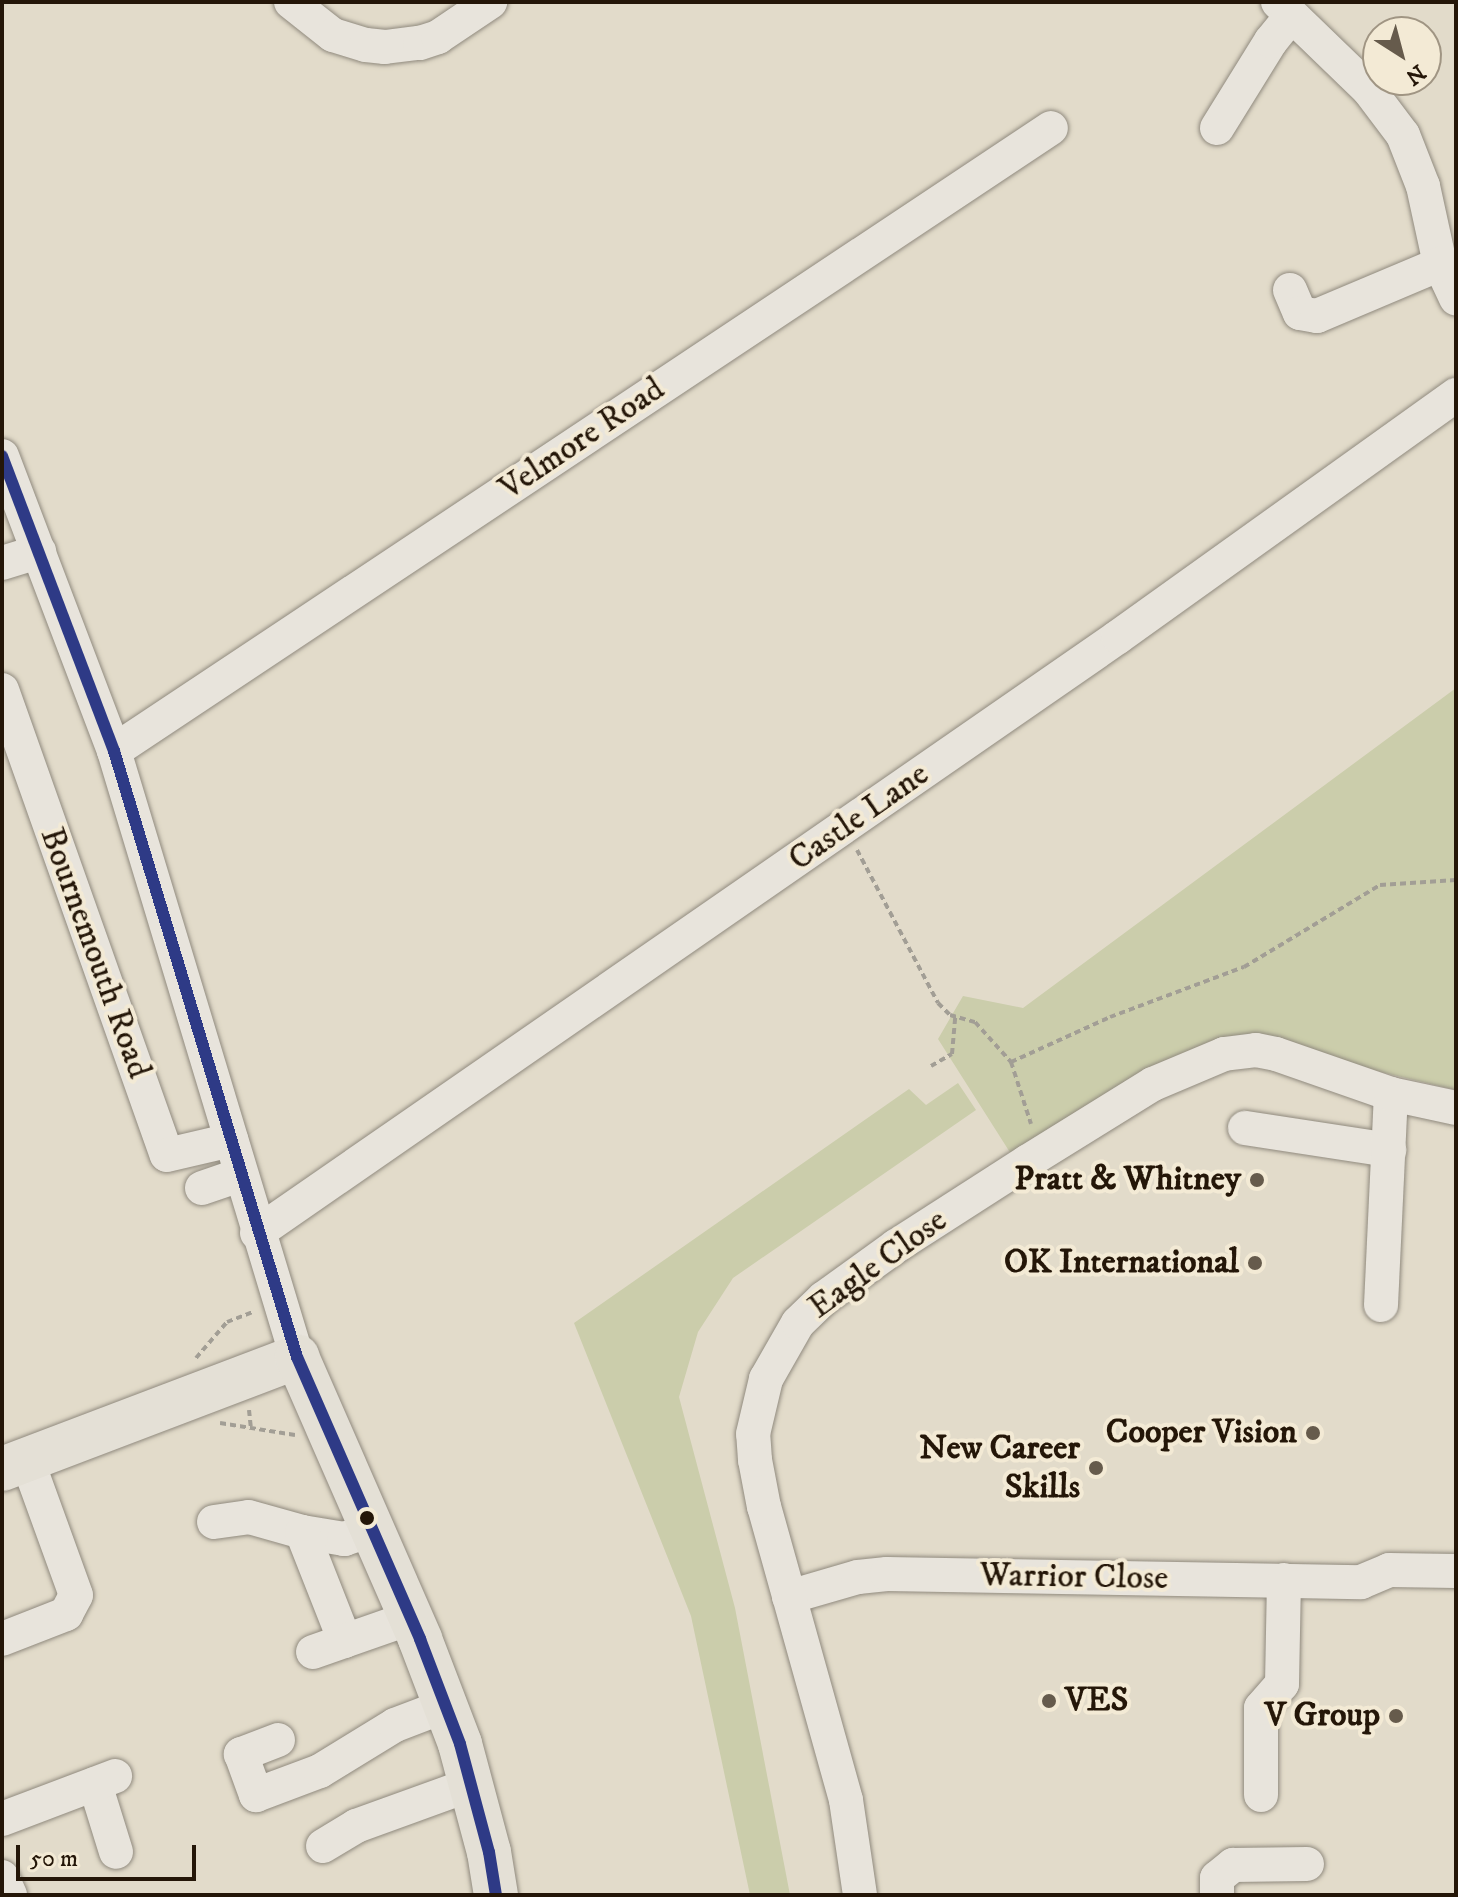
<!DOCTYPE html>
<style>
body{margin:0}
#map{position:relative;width:1458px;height:1897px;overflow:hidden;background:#e2dbca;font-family:"IM FELL DW Pica",serif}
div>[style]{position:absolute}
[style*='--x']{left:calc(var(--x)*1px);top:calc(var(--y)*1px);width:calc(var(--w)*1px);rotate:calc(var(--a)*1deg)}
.green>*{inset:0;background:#cbcdab}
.path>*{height:4px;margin-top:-2px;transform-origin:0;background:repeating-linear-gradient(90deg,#a29e95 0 6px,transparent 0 10px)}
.roads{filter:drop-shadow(0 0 2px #908a7e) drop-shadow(0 0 2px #908a7e)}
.minor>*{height:34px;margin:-17px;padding:0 17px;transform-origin:17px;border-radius:17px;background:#e8e4dc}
.major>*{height:44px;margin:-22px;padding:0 22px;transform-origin:22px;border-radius:22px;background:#e4e0d6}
.bus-1>*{height:12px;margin:-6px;padding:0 6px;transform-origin:6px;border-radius:6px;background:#2e3a86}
.dots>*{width:22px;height:22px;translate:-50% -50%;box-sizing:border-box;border:4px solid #f3ead5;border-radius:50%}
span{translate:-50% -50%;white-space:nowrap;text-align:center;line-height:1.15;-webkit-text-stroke:8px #f3ead5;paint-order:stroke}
.street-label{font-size:34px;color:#241608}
.poi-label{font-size:34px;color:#241608;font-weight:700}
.right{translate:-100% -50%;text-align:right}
.left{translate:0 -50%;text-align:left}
.frame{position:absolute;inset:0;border:4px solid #241608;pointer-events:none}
.north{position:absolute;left:1362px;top:16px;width:80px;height:80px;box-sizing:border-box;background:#f3ead5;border:2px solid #a09583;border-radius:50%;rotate:144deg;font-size:22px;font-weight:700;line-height:32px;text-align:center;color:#241608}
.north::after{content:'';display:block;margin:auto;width:28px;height:36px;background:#665b4c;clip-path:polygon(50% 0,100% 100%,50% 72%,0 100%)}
.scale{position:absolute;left:16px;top:1845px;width:180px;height:36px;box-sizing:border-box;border:4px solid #241608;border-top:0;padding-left:10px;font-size:24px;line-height:28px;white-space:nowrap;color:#241608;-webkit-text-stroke:6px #f3ead5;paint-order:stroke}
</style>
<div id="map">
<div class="green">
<div style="clip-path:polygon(1456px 688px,1456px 1090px,1255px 1042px,1011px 1154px,938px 1039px,963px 996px,1023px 1008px)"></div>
<div style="clip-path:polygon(958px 1083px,976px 1110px,733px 1278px,698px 1332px,679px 1397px,735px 1608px,790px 1895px,750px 1895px,691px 1616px,574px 1323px,909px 1089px,926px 1105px)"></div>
</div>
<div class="path">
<div style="--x:857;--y:850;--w:173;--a:62.1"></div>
<div style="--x:938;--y:1003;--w:17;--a:45"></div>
<div style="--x:950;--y:1015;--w:26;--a:16"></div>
<div style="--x:975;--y:1022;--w:54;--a:48"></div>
<div style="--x:1011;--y:1062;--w:65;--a:72.1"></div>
<div style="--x:1011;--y:1062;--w:109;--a:-24.4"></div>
<div style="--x:1110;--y:1017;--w:143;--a:-20.5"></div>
<div style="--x:1244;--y:967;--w:159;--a:-31.1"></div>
<div style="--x:1380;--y:885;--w:76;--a:-3.8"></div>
<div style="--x:931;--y:1066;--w:24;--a:-30"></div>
<div style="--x:952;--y:1054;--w:37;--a:-85"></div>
<div style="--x:196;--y:1358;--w:48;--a:-49.3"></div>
<div style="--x:227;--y:1322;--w:28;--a:-21"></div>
<div style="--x:249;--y:1410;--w:18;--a:84"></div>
<div style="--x:220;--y:1423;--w:76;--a:9.1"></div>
</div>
<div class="roads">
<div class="minor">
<div style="--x:291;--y:2;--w:53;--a:38.2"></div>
<div style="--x:333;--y:35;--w:34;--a:17"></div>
<div style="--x:366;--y:45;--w:19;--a:6"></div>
<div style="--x:385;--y:47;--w:35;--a:-7"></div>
<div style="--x:420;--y:43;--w:19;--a:-18"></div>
<div style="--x:438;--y:37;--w:63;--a:-33.9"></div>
<div style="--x:1278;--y:2;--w:127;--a:44"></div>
<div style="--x:1369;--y:90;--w:56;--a:52.9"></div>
<div style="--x:1403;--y:135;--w:55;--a:68.6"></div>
<div style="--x:1423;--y:186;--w:80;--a:77.7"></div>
<div style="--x:1440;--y:264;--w:38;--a:65"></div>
<div style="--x:1217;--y:128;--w:102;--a:-58.2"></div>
<div style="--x:1271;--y:41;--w:32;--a:-51"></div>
<div style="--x:1290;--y:290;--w:25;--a:67"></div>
<div style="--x:1300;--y:313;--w:17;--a:10"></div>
<div style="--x:1317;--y:316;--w:134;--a:-22.9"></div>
<div style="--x:2;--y:456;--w:316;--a:69.2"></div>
<div style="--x:114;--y:751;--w:633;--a:73.2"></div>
<div style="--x:2;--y:563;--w:39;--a:-17"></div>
<div style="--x:2;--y:690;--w:493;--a:70.5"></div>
<div style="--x:167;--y:1155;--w:66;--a:-13.2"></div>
<div style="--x:114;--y:751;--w:1125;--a:-33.62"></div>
<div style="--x:1245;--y:1128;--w:146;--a:8.7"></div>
<div style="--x:202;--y:1188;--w:40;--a:-18.9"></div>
<div style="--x:257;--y:1233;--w:1047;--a:-34.69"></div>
<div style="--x:1118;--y:637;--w:416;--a:-35.6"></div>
<div style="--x:1381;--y:1305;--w:211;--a:-87.3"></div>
<div style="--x:214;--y:1522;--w:35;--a:-8"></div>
<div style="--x:249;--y:1517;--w:55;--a:15.8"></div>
<div style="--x:302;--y:1532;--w:43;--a:9.5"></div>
<div style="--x:344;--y:1539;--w:28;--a:-18"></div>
<div style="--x:302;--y:1532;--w:117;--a:68.5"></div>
<div style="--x:789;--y:1597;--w:72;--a:-16.2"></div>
<div style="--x:858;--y:1577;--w:29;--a:-6"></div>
<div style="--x:887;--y:1574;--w:474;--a:1"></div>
<div style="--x:1361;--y:1582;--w:30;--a:-23"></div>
<div style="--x:1389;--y:1570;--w:67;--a:0.9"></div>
<div style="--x:2;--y:1639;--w:69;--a:-21.3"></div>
<div style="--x:66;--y:1614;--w:21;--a:-62"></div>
<div style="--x:76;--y:1595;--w:144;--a:-109.9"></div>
<div style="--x:313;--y:1652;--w:103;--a:-19.3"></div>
<div style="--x:278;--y:1740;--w:40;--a:159"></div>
<div style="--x:241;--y:1754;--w:44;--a:69.9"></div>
<div style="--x:256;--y:1795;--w:68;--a:-20.6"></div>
<div style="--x:320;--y:1771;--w:88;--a:-31.5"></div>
<div style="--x:395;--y:1725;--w:53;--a:-20.8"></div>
<div style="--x:95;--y:1784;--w:71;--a:72.8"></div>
<div style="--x:1261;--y:1795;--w:87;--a:-90"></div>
<div style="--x:1261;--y:1708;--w:32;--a:-49"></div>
<div style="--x:1282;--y:1684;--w:104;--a:-88.9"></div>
<div style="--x:2;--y:1819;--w:121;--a:-20.8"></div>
<div style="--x:323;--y:1846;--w:39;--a:-31"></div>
<div style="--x:356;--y:1826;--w:123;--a:-19.9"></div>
<div style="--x:2;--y:1877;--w:20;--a:66"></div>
<div style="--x:860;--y:1895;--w:96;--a:-98.4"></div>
<div style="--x:846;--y:1800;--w:304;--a:-105.6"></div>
<div style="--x:764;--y:1507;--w:48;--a:-100.8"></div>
<div style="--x:755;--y:1460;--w:26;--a:-94"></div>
<div style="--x:753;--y:1434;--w:57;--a:-76.7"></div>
<div style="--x:766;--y:1379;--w:64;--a:-60.3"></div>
<div style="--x:798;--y:1323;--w:36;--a:-44"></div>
<div style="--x:824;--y:1298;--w:89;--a:-35.8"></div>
<div style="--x:896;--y:1246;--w:156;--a:-32.7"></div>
<div style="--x:1027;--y:1162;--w:148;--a:-31.8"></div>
<div style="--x:1153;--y:1084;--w:77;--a:-22.9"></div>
<div style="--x:1224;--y:1054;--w:32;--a:-7"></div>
<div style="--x:1256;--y:1050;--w:20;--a:11"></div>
<div style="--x:1276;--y:1054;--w:122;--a:19.2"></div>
<div style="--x:1391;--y:1094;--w:66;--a:12.2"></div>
<div style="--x:1217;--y:1895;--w:17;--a:-90"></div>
<div style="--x:1217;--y:1878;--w:21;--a:-39"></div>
<div style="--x:1233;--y:1865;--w:74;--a:-0.8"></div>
</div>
<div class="major">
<div style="--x:2;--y:1469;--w:316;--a:-20.8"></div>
<div style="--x:297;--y:1357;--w:308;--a:66.4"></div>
<div style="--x:420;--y:1639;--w:112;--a:69.1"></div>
<div style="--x:460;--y:1744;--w:112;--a:75"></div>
<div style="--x:489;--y:1852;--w:44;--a:80.8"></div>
</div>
</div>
<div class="bus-1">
<div style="--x:2;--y:456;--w:316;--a:69.2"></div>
<div style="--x:114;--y:751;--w:633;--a:73.2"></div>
<div style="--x:297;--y:1357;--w:308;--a:66.4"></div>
<div style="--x:420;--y:1639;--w:112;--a:69.1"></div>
<div style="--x:460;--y:1744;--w:112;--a:75"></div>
<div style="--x:489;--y:1852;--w:44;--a:80.8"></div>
</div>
<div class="dots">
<div style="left:1257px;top:1180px;background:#665b4c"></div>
<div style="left:1255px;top:1263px;background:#665b4c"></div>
<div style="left:1313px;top:1433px;background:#665b4c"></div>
<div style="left:1096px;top:1468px;background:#665b4c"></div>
<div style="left:367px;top:1518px;background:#241608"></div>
<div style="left:1049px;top:1701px;background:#665b4c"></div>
<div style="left:1396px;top:1716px;background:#665b4c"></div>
</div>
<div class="street-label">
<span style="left:582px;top:439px;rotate:-34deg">Velmore Road</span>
<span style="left:859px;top:817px;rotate:-35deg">Castle Lane</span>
<span style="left:95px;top:953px;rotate:70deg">Bournemouth Road</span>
<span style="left:878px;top:1264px;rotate:-36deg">Eagle Close</span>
<span style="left:1074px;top:1577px;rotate:1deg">Warrior Close</span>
</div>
<div class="poi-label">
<span class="right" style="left:1241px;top:1180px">Pratt &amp; Whitney</span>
<span class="right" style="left:1239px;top:1263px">OK International</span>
<span class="right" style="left:1297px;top:1433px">Cooper Vision</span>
<span class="right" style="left:1080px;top:1468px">New Career<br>Skills</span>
<span class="left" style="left:1065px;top:1701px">VES</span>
<span class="right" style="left:1380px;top:1716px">V Group</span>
</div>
<div class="frame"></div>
<div class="north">N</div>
<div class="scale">50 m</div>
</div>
